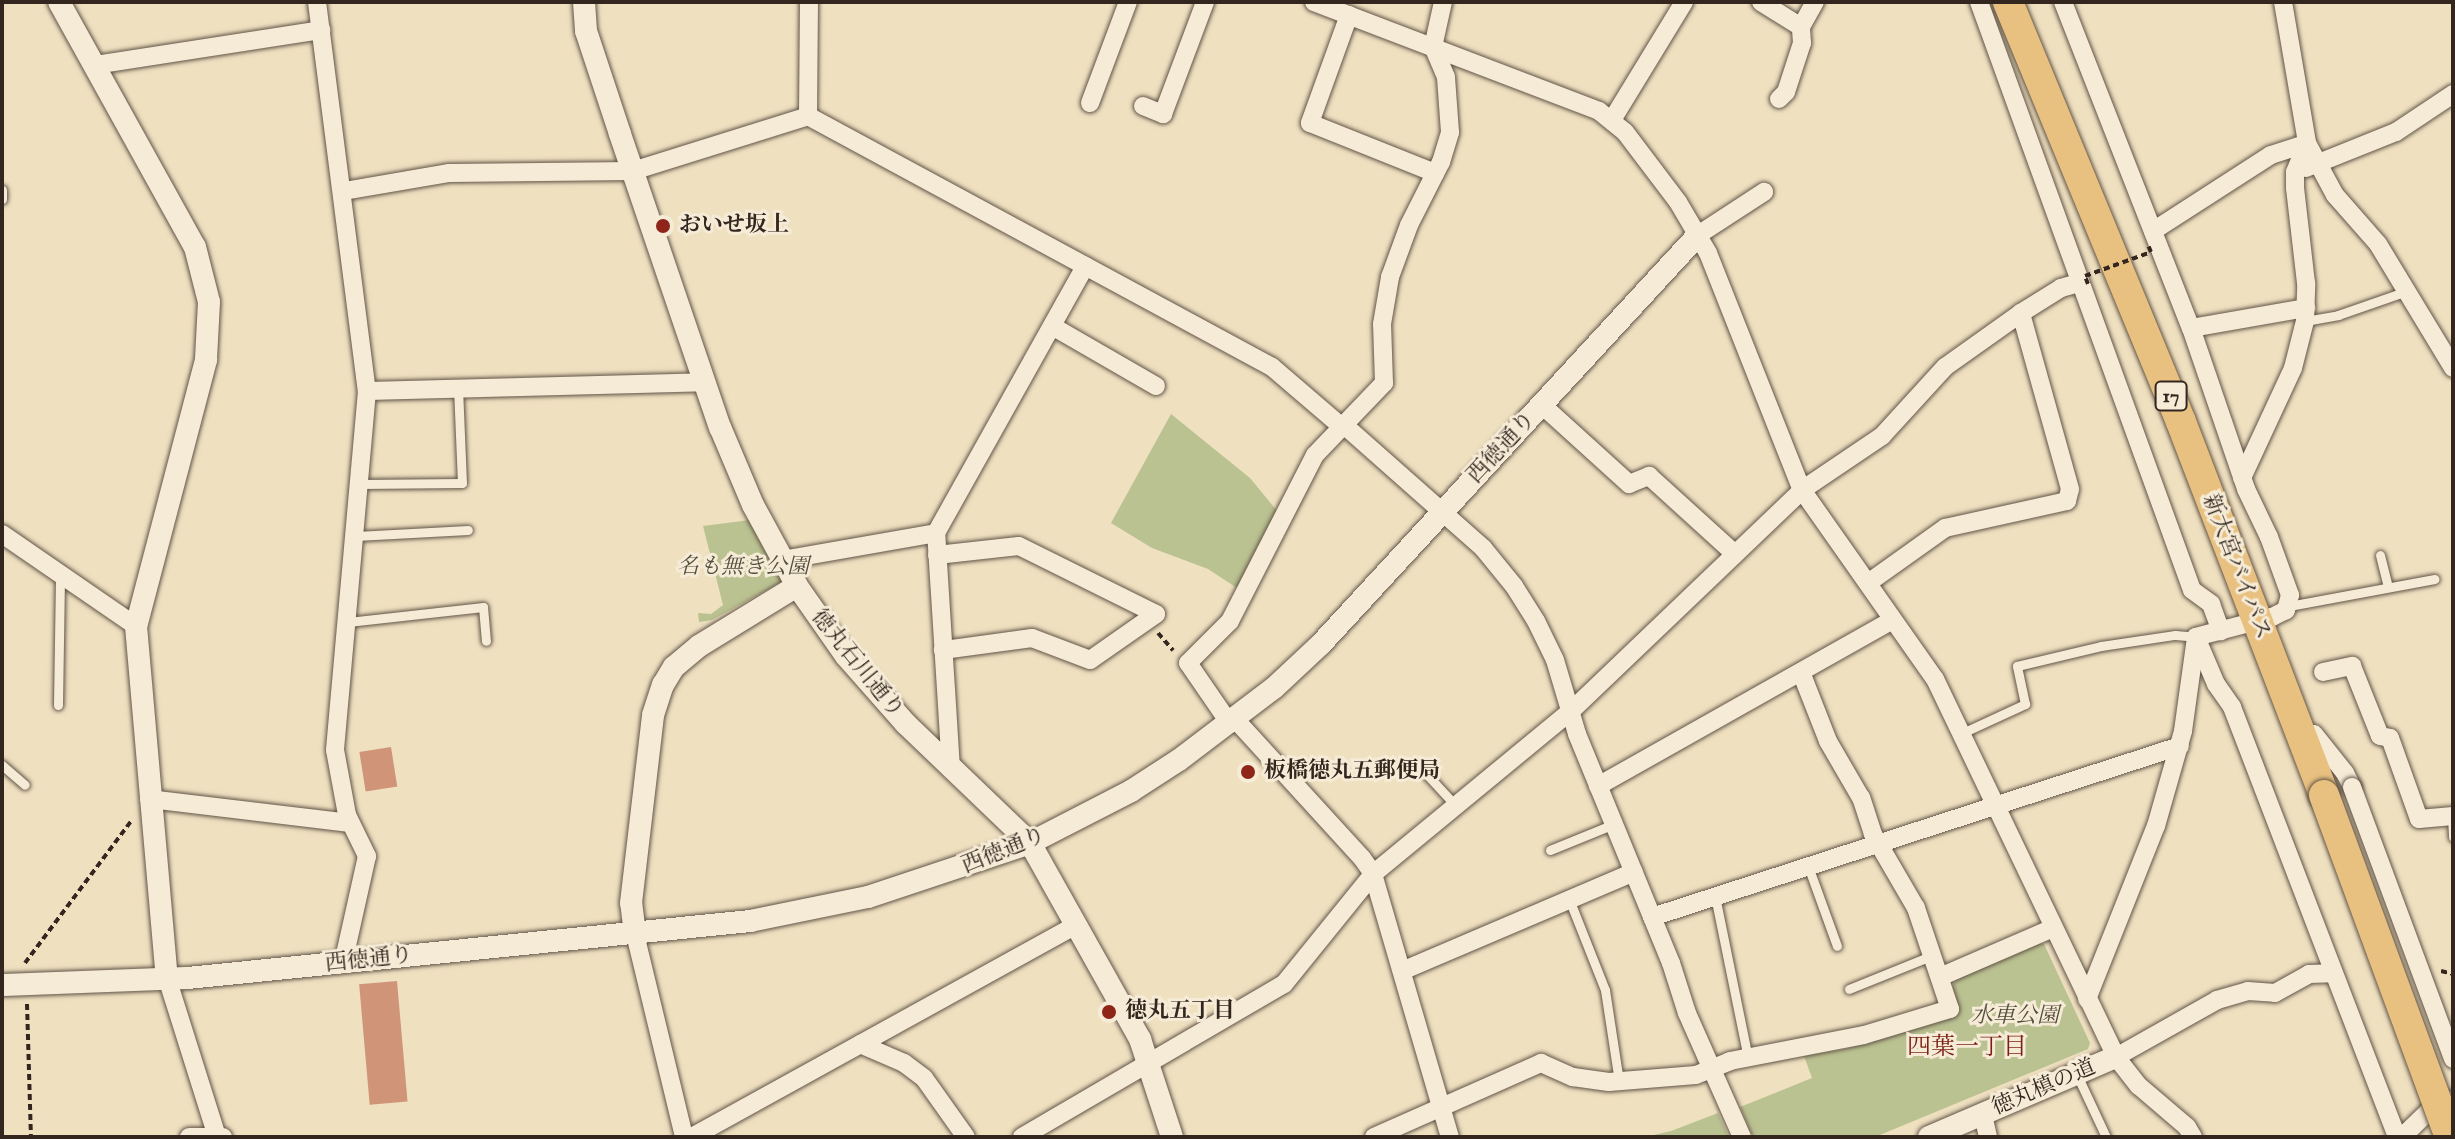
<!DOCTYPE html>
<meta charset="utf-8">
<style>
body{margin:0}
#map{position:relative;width:2455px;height:1139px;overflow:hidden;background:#efe0c0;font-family:"IM FELL English","Noto Serif JP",serif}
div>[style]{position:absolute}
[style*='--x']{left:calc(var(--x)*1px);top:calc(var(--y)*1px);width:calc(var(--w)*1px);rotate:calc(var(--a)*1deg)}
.green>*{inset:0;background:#bbc291}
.building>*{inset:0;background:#d09479;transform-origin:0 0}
.path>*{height:4px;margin-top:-2px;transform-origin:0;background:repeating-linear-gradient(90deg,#32261f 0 6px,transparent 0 10px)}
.roads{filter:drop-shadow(0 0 2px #615447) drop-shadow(0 0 2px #615447)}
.service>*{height:9px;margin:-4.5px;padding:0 4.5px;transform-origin:4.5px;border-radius:4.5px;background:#f5ebd6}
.minor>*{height:18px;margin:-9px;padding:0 9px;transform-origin:9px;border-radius:9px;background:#f5ebd6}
.tertiary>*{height:22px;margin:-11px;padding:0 11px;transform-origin:11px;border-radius:11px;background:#f5ebd6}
.trunk>*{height:30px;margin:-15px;padding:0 15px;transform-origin:15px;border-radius:15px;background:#e8c080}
.path-bridge>*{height:4px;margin-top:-2px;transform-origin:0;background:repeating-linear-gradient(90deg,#32261f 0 6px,transparent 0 10px)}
.bridges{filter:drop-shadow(0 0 2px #615447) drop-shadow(0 0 2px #615447)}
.minor-bridge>*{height:18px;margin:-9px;padding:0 9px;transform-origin:9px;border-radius:9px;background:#f5ebd6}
.trunk-bridge>*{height:30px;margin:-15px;padding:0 15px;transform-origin:15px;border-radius:15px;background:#e8c080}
.dots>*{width:22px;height:22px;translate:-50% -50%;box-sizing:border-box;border:4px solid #f5ebd6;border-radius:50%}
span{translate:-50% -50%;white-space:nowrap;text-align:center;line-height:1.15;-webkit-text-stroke:6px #f5ebd6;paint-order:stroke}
.shield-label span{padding:2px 6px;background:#f5ebd6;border:2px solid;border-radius:6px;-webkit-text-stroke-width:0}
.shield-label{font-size:20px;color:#32261f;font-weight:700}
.poi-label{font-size:22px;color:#32261f;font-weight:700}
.left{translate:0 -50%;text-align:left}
.street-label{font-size:22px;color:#32261f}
.park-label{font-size:22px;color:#544d3c;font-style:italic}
.neighbourhood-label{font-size:24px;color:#7a1f14}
.frame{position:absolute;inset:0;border:4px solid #32261f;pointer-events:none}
</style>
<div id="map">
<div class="green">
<div style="clip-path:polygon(1171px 414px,1250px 478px,1278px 512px,1240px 590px,1208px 569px,1152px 548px,1111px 523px)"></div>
<div style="clip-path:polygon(750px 520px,783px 581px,712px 620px,699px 622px,698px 613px,711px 614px,723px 605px,703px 526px)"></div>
<div style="clip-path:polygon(2037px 943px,2044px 944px,2090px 1043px,2088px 1049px,1875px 1137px,1753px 1137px,1740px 1107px,1812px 1078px,1804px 1056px,1845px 1049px,1958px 1015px,1951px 992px,1956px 979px)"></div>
<div style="clip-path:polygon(1718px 1113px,1729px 1137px,1645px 1137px,1671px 1131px)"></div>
</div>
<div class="building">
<div style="left:391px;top:747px;width:40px;height:32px;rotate:81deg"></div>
<div style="left:397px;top:981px;width:121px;height:38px;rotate:85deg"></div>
</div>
<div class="path">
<div style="--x:1158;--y:633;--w:23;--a:49"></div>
<div style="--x:25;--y:963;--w:179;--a:-53.2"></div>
<div style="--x:2441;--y:971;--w:12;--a:14"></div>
<div style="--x:27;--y:1004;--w:133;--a:88.3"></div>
</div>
<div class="roads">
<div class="service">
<div style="--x:2;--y:190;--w:9;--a:90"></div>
<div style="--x:2305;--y:321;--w:34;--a:-10"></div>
<div style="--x:2338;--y:315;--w:73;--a:-19.2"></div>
<div style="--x:360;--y:484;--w:102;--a:-0.6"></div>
<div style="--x:462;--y:483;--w:95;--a:-92.4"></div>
<div style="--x:356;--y:536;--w:112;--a:-3.1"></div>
<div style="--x:2380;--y:555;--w:33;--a:76"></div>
<div style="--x:2289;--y:606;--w:148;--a:-10.5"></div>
<div style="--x:348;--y:622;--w:136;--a:-6.3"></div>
<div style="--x:483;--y:607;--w:34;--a:85"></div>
<div style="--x:58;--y:705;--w:132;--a:-89.1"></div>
<div style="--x:1960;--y:734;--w:72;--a:-24.8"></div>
<div style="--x:2025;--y:704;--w:39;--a:-102"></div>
<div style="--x:2017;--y:666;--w:86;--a:-13.4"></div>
<div style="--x:2101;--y:646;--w:75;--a:-8.5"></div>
<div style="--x:2175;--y:635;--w:21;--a:5"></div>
<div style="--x:2;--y:765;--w:30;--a:41"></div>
<div style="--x:1420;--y:767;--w:53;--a:47.3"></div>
<div style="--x:2452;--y:816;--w:21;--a:87"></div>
<div style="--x:1550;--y:850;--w:69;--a:-22.1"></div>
<div style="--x:1808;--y:866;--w:85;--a:70.1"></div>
<div style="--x:1715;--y:896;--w:165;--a:78.5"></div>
<div style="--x:1569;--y:899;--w:98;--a:68.4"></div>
<div style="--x:1605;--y:990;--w:92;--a:81.3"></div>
<div style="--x:1849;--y:989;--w:91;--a:-22"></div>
<div style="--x:2077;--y:1075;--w:68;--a:64.9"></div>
</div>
<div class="minor">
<div style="--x:317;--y:2;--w:392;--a:82.7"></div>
<div style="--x:367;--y:391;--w:360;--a:95.1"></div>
<div style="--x:335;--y:750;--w:66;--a:79.5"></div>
<div style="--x:347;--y:815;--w:46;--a:64"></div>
<div style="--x:367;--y:856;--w:110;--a:102.6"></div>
<div style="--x:1314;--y:2;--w:305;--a:20.9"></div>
<div style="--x:1599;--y:111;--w:33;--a:39"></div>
<div style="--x:1625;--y:132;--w:88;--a:52.9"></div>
<div style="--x:1678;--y:202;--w:59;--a:59.5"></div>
<div style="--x:1708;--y:253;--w:255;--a:68.4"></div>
<div style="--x:1802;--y:490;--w:231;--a:54.9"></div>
<div style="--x:1935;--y:679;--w:419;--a:64.4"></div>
<div style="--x:2116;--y:1057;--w:37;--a:52"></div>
<div style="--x:2139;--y:1086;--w:63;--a:40.5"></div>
<div style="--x:2187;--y:1127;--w:12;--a:59"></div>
<div style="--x:1761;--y:2;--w:47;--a:32"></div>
<div style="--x:1801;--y:27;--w:29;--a:-61"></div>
<div style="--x:1979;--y:2;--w:625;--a:70.09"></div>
<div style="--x:2192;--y:590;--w:24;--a:36"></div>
<div style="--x:2211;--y:604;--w:29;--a:70"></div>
<div style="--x:2063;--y:2;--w:350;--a:68.6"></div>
<div style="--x:2191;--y:328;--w:170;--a:71.1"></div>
<div style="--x:2246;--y:489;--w:53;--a:64.4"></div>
<div style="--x:2269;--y:537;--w:62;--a:70.1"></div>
<div style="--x:2290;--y:595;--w:16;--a:105"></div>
<div style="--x:2286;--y:610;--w:16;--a:153"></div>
<div style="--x:2272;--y:617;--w:79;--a:165.3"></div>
<div style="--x:2283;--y:2;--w:143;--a:80.3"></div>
<div style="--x:2307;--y:143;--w:59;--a:61.7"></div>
<div style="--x:2335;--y:195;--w:65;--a:48.7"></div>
<div style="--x:2378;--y:244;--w:145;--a:58.8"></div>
<div style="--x:1349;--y:15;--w:115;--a:109.9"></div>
<div style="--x:1310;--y:123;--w:135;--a:21.8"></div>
<div style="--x:95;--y:65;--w:229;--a:-8.8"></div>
<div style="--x:1779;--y:99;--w:10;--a:-45"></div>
<div style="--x:1786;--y:92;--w:52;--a:-71.9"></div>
<div style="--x:1802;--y:43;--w:16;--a:-94"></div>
<div style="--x:1090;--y:103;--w:108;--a:-69.4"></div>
<div style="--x:1143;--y:106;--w:22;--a:22"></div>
<div style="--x:1163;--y:114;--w:120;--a:-69.4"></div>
<div style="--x:808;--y:116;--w:114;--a:-89.5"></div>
<div style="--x:1612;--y:120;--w:138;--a:-58.6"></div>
<div style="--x:2306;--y:168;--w:97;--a:-21.8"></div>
<div style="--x:2396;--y:132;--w:69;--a:-33.7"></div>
<div style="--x:344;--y:191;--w:107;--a:-9.7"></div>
<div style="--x:449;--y:173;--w:184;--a:-0.6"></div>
<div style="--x:633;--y:171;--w:183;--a:-17.4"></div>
<div style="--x:808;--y:116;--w:528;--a:28.41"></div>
<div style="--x:1272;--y:367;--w:92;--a:40.6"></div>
<div style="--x:2153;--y:231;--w:140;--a:-32.8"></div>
<div style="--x:2271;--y:155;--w:38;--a:-18"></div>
<div style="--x:1698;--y:235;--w:79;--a:-33.1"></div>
<div style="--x:1052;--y:326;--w:120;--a:30"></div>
<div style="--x:2191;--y:328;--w:117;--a:-9.9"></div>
<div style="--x:367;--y:391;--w:338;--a:-1.5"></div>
<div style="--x:1542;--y:405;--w:118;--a:42.2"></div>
<div style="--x:1629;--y:484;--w:22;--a:-22"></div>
<div style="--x:1649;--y:476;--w:116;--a:42.2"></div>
<div style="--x:1344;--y:425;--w:186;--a:41.5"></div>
<div style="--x:1483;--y:548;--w:49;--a:50.8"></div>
<div style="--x:1514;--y:586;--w:41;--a:57.8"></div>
<div style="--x:1536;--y:621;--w:43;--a:64"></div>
<div style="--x:1555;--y:660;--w:77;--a:73.4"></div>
<div style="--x:1577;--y:734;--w:248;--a:67.7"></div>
<div style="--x:1671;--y:963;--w:52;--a:72.3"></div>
<div style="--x:1687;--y:1013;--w:136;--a:66.1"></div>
<div style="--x:2242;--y:478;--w:121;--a:-65.1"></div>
<div style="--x:2293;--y:368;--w:49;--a:-75.7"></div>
<div style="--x:2305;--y:321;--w:38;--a:-88"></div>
<div style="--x:2306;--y:283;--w:96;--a:-96.6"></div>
<div style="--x:2295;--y:188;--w:16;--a:-90"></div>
<div style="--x:2295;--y:172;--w:31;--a:-68"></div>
<div style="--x:2;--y:534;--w:163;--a:34.5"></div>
<div style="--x:937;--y:555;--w:82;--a:-6.3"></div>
<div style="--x:1019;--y:546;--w:153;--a:26.4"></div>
<div style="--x:1156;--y:614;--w:80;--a:145.1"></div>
<div style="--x:1090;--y:660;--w:62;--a:-159.2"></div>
<div style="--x:1032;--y:638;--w:90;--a:172.3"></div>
<div style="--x:782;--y:560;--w:156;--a:-9.9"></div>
<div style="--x:1868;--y:583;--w:95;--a:-35.5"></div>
<div style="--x:1945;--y:528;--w:125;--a:-12.5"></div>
<div style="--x:2067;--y:501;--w:12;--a:-76"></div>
<div style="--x:2070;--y:489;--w:183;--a:-105.6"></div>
<div style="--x:2196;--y:637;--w:51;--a:66.9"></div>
<div style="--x:2216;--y:684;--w:28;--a:55"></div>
<div style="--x:2232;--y:707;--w:461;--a:69"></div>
<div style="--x:2323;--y:672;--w:30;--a:-12"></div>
<div style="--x:2352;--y:666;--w:75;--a:68.2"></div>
<div style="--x:2380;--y:736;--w:10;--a:11"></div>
<div style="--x:2390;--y:738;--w:86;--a:70.3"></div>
<div style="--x:2419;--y:819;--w:34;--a:-5"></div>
<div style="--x:1235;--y:719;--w:188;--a:47.6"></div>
<div style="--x:1362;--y:858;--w:19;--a:55"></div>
<div style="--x:1373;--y:874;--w:274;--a:73.7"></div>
<div style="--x:1230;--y:724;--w:74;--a:-124.5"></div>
<div style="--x:1188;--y:663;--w:59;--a:-45"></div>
<div style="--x:1230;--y:621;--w:186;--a:-62.9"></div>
<div style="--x:1315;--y:455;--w:100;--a:-46.2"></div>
<div style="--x:1384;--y:383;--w:59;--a:-91.9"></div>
<div style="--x:1382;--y:324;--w:48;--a:-80.3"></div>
<div style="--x:1390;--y:277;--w:55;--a:-69.9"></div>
<div style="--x:1409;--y:225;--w:71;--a:-63.1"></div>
<div style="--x:1441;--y:162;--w:31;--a:-73"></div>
<div style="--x:1450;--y:132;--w:55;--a:-94.2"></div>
<div style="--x:1446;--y:77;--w:33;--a:-113"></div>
<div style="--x:1433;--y:47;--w:46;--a:-77.5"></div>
<div style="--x:2314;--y:734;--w:50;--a:51.5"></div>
<div style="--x:2345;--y:773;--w:16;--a:63"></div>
<div style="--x:951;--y:769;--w:236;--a:-93.6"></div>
<div style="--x:936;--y:533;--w:306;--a:-60.8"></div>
<div style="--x:1598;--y:786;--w:338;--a:-29.4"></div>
<div style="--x:149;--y:799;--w:202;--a:6.8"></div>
<div style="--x:1652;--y:917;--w:555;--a:-17.95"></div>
<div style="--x:635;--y:934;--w:209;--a:76.4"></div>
<div style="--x:1402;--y:971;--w:252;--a:-23.1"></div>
<div style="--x:1940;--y:977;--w:123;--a:-23.4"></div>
<div style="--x:167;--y:978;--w:167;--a:72.5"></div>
<div style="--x:2087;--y:999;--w:186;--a:-68.3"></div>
<div style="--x:2156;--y:826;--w:99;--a:-74.1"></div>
<div style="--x:2183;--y:731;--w:95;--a:-82.1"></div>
<div style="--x:860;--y:1044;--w:48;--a:23.4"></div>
<div style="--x:904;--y:1063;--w:25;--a:37"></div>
<div style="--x:924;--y:1078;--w:72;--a:54.6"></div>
<div style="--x:2116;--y:1057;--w:116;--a:-29.4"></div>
<div style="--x:2217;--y:1000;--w:32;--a:-16"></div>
<div style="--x:2248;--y:991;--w:27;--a:4"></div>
<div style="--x:2275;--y:993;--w:39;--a:-29"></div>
<div style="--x:2309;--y:974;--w:23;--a:-2"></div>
<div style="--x:1983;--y:1115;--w:23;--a:77"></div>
<div style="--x:189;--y:1137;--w:34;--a:0"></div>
<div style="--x:692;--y:1137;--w:439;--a:-28.9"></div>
<div style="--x:1022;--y:1137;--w:303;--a:-30.3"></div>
<div style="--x:1284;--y:984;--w:141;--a:-51"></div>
<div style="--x:1373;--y:874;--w:256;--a:-39.5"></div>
<div style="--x:1571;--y:711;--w:320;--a:-43.7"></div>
<div style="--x:1802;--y:490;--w:97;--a:-34"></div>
<div style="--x:1882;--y:436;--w:93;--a:-47.6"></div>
<div style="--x:1945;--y:367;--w:93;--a:-35.4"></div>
<div style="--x:2021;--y:313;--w:47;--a:-32"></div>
<div style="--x:2061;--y:288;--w:19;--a:-16"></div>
<div style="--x:1374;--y:1137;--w:183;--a:-23.9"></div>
<div style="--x:1541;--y:1063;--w:35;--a:24"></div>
<div style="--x:1573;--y:1077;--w:36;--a:8"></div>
<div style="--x:1609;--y:1082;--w:87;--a:-4.6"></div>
<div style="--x:1696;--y:1075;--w:37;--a:-22"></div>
<div style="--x:1730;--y:1061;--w:136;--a:-11"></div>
<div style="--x:1864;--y:1035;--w:90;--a:-16.8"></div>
<div style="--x:1950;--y:1009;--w:107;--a:-108.6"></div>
<div style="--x:1916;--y:908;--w:86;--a:-120.2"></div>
<div style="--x:1873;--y:834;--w:38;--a:-108"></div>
<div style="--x:1861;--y:798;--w:66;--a:-120.1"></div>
<div style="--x:1828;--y:741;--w:74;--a:-111.4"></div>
<div style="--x:2402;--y:1137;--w:36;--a:-44"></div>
<div style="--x:2428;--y:1112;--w:28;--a:-26"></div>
</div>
<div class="tertiary">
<div style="--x:59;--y:2;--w:280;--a:61"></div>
<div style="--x:195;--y:247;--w:57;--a:75.7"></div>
<div style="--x:209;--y:302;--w:58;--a:93"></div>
<div style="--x:206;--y:360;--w:275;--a:104.7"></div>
<div style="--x:136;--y:626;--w:353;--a:85"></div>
<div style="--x:584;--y:2;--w:29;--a:86"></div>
<div style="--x:586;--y:31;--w:108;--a:71.7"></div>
<div style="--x:620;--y:134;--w:310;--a:71.2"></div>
<div style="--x:720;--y:427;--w:85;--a:67.1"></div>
<div style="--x:753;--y:505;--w:92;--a:61.5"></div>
<div style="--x:797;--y:586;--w:85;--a:55"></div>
<div style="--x:846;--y:656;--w:91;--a:48.6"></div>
<div style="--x:906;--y:724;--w:172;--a:43.8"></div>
<div style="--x:1030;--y:843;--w:225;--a:60.7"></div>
<div style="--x:1140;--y:1039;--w:103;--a:71.9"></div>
<div style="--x:635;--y:934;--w:31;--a:-97"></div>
<div style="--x:631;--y:903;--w:189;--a:-83.3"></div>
<div style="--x:653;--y:715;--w:32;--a:-72"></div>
<div style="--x:663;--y:685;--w:21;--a:-59"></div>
<div style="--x:674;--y:667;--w:33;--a:-40"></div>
<div style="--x:699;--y:646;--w:115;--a:-31.5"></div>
<div style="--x:2;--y:985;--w:186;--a:-2.2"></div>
<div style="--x:188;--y:978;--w:565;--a:-5.79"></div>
<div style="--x:750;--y:921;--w:120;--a:-11.5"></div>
<div style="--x:868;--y:897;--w:171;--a:-18.4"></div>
<div style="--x:1030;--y:843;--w:114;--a:-27.2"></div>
<div style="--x:1131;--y:791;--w:57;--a:-32.9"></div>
<div style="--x:1179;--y:760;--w:119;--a:-37.2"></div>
<div style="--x:1274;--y:688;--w:64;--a:-43.1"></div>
<div style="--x:1321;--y:644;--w:556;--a:-47.33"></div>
<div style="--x:1929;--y:1137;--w:203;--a:-23.2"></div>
</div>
<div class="trunk">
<div style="--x:2008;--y:2;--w:454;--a:67.6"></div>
<div style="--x:2181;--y:422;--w:399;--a:69"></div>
</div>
</div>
<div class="path-bridge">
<div style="--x:2088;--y:284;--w:9;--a:-111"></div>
<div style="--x:2085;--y:276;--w:70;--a:-20"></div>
<div style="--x:2151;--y:252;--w:8;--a:-113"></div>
</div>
<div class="bridges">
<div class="minor-bridge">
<div style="--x:2352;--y:787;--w:290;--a:69.6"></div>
</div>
<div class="trunk-bridge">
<div style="--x:2324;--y:795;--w:359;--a:69.8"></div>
</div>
</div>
<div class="dots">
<div style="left:663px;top:226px;background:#8f2418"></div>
<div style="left:1248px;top:772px;background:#8f2418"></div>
<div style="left:1109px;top:1012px;background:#8f2418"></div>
</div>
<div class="shield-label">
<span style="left:2171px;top:396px">17</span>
</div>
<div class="poi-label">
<span class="left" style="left:679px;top:226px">おいせ坂上</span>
<span class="left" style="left:1264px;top:772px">板橋徳丸五郵便局</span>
<span class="left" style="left:1125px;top:1012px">徳丸五丁目</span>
</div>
<div class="street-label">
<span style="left:1502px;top:448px;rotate:-47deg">西徳通り</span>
<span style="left:2236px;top:567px;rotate:69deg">新大宮バイパス</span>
<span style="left:857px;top:664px;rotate:51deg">徳丸石川通り</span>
<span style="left:1004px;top:851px;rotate:-22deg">西徳通り</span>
<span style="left:369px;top:960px;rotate:-6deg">西徳通り</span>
<span style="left:2044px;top:1088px;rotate:-23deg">徳丸槙の道</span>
</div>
<div class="park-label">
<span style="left:743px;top:568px">名も無き公園</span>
<span style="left:2015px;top:1017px">水車公園</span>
</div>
<div class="neighbourhood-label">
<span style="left:1967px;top:1048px">四葉一丁目</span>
</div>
<div class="frame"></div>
</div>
